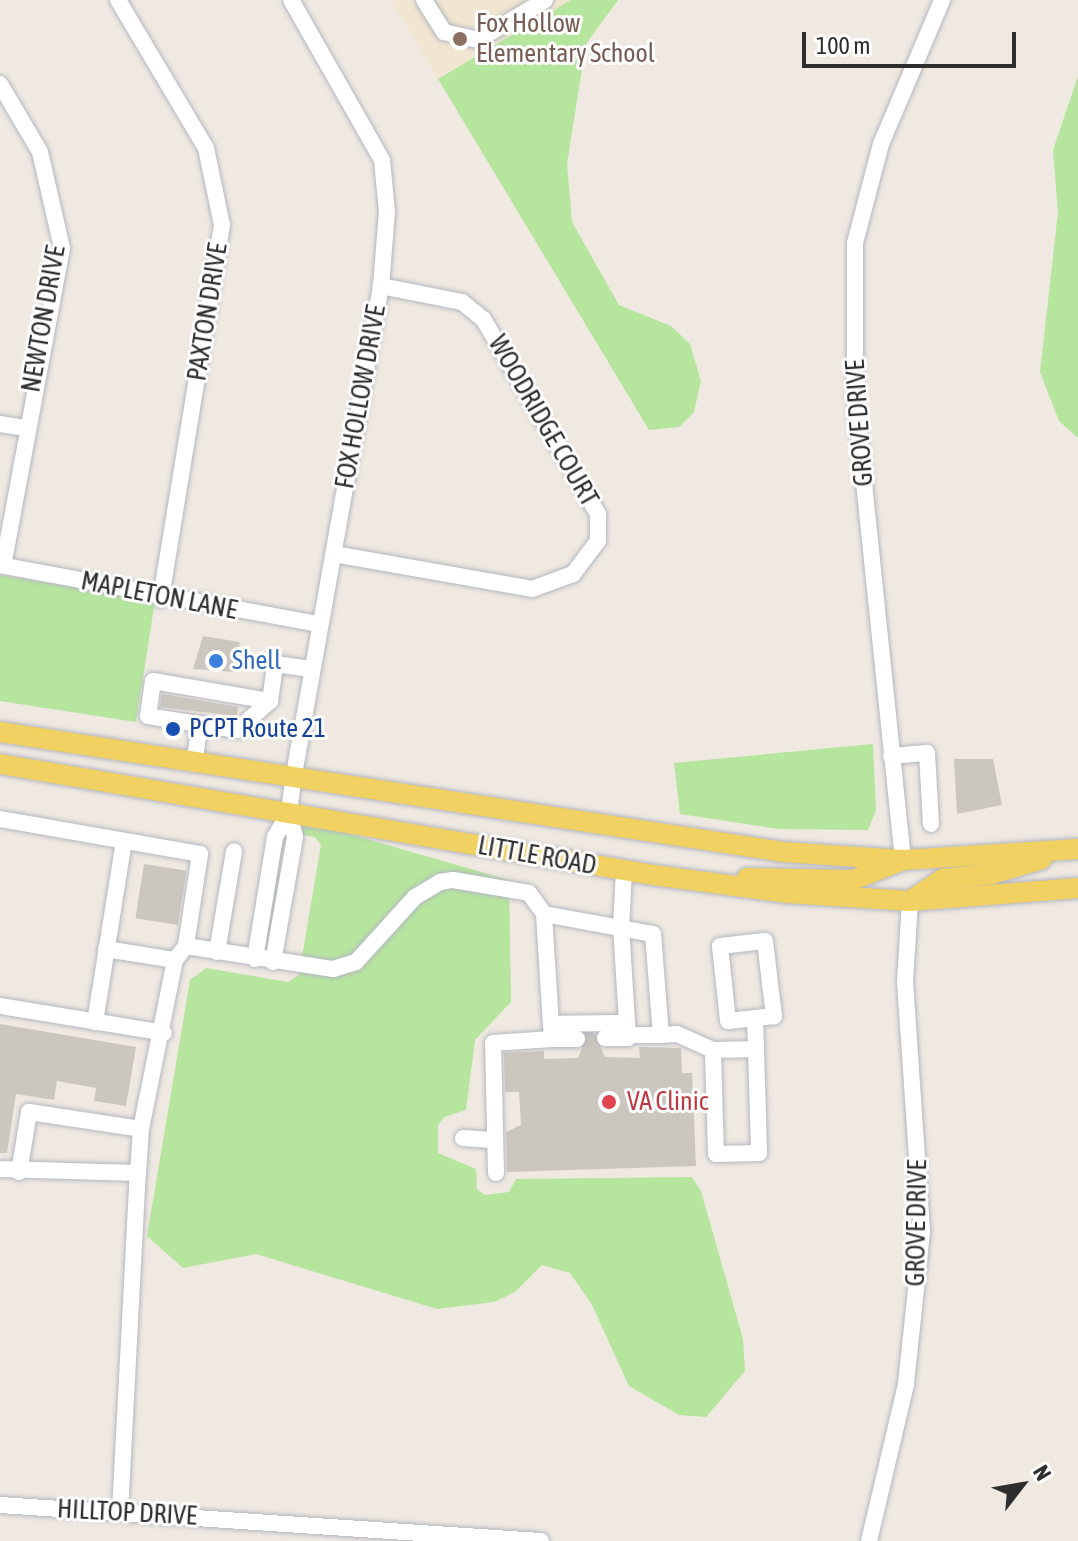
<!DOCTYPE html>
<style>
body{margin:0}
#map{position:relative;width:1078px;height:1541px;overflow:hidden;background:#efe9e1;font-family:"Asap Condensed",sans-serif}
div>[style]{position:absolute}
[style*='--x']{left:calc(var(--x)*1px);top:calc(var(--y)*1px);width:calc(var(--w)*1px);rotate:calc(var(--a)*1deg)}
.education>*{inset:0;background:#f0e6d1}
.green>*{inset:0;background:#b6e59e}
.building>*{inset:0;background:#cbc7bf;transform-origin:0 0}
.minor-tunnel>*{height:16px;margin-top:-8px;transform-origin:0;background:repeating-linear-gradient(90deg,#c8c4bd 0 16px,transparent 0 24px)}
.roads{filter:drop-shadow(0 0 2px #b4b7c1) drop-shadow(0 0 2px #b4b7c1)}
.minor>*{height:16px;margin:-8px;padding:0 8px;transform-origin:8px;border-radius:8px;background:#fff}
.major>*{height:20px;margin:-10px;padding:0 10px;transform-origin:10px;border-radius:10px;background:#f2d163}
.dots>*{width:22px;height:22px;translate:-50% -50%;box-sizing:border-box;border:4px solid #fff;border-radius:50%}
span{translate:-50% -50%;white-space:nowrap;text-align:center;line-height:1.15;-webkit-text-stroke:6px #fff;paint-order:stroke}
.education-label{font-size:26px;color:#785e54}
.left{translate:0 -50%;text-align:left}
.street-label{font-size:26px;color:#2e2e2e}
.shop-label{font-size:26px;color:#366cbe}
.transit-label{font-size:26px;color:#164399}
.health-label{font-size:26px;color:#be3a42}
.north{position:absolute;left:982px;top:1445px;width:80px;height:80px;-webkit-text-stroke:6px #fff;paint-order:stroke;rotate:59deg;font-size:22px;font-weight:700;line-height:32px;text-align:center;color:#2e2e2e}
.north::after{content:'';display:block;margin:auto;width:28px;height:36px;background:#2e2e2e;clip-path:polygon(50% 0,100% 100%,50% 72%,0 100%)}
.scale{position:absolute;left:802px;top:32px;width:214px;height:36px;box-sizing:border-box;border:4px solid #2e2e2e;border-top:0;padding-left:10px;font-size:24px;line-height:28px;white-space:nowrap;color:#2e2e2e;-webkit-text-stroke:6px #fff;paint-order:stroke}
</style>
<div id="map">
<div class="education">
<div style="clip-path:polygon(391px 0,571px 0,438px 79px)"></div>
</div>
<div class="green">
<div style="clip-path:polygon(571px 0,618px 0,586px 44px,567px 164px,572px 222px,619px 305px,671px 326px,690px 344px,701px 381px,694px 412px,679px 427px,649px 430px,438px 79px)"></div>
<div style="clip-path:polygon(1078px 76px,1078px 438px,1059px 421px,1040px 372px,1058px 212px,1053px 150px)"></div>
<div style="clip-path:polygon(0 575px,155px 601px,136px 722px,0 701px)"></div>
<div style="clip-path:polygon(873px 744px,876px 810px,868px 830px,778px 829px,680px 814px,674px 763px)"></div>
<div style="clip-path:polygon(282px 821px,332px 829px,509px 880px,511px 1002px,475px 1040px,466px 1110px,444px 1117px,438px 1125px,438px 1153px,476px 1169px,477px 1189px,485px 1195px,509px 1192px,516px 1179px,692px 1177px,701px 1191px,743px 1339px,745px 1371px,706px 1417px,679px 1415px,629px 1386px,592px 1305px,570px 1273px,542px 1265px,515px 1292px,494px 1302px,437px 1309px,256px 1254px,183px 1268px,147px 1236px,190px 980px,206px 968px,288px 982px,299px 975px,321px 845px,315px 837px,280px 831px)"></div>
</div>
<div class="building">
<div style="clip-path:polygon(203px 636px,240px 642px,235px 672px,193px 669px)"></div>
<div style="clip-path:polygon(162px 694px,238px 707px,237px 716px,160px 707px)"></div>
<div style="clip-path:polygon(954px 759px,993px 759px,1002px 805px,957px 814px)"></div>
<div style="left:144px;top:864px;width:43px;height:55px;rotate:9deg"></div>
<div style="clip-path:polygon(0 1024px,136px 1047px,126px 1106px,94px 1101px,96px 1088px,57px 1081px,54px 1100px,16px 1094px,7px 1153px,0 1153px)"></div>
<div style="clip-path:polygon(595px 1034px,605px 1057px,640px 1058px,639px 1047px,681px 1048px,682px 1073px,692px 1073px,696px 1166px,507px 1172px,506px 1132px,521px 1125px,519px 1092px,505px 1092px,504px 1053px,544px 1051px,544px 1059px,578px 1058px,587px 1035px)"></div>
</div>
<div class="minor-tunnel">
<div style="--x:577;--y:1039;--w:28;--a:-2"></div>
</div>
<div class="roads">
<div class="minor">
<div style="--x:118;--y:0;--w:172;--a:59.3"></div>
<div style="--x:206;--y:148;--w:79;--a:78.3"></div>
<div style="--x:222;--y:225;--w:379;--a:99.3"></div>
<div style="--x:424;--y:0;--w:38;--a:58"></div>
<div style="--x:444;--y:32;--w:35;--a:13"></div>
<div style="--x:478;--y:40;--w:78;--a:-30.8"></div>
<div style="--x:0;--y:84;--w:79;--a:59.5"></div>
<div style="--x:40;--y:152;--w:98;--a:77.1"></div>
<div style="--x:62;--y:248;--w:323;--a:100.5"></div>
<div style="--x:0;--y:424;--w:25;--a:9"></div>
<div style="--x:334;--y:554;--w:201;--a:10"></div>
<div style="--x:532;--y:589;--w:44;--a:-20.1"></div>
<div style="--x:573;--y:574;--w:41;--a:-52.9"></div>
<div style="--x:598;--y:541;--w:27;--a:-90"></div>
<div style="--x:598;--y:514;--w:226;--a:-120.5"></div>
<div style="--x:483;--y:319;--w:27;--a:-141"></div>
<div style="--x:462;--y:302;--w:83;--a:-168.8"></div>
<div style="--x:0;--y:565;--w:324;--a:10.5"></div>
<div style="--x:270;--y:701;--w:44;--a:138.7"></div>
<div style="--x:237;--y:730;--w:90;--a:-171.1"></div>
<div style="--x:148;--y:716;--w:35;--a:-82"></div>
<div style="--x:153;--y:681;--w:119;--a:9.7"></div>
<div style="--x:270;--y:701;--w:37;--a:-82"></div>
<div style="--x:275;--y:664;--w:36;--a:8"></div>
<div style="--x:891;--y:756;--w:36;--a:-5"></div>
<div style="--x:927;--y:753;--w:71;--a:86.8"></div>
<div style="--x:194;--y:764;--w:40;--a:-81.5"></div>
<div style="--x:0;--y:819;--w:203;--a:9.9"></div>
<div style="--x:200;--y:854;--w:93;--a:98.7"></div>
<div style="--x:186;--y:946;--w:18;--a:128"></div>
<div style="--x:175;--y:960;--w:172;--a:101.4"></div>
<div style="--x:141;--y:1129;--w:44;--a:93.9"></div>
<div style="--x:138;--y:1173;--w:138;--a:-178.3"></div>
<div style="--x:903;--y:860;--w:467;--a:-95.9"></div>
<div style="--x:855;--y:395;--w:152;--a:-90"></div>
<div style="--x:855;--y:243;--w:102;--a:-75.3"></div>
<div style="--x:881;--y:144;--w:156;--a:-67"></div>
<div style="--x:544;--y:914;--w:110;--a:86.4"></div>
<div style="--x:765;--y:941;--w:76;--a:83.2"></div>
<div style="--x:774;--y:1016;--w:46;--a:173.8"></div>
<div style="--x:728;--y:1021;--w:75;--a:-96.1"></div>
<div style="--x:720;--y:946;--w:45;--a:-6.3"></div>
<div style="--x:186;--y:946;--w:149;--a:8.9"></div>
<div style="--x:333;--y:969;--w:24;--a:-17"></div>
<div style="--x:356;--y:962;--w:88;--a:-47.8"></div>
<div style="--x:415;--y:897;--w:29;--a:-31"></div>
<div style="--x:440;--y:882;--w:13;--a:-9"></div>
<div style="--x:453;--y:880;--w:77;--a:9.7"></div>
<div style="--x:529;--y:893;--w:26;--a:54"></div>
<div style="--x:544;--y:914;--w:111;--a:10.4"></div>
<div style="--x:653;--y:934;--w:101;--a:85.5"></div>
<div style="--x:661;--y:1035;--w:33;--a:180"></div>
<div style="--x:106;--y:949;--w:70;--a:9.1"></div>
<div style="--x:217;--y:952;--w:102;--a:-80.4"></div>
<div style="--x:255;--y:959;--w:124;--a:-80.7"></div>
<div style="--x:275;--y:837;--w:28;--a:-60"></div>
<div style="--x:273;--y:962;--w:127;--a:-80"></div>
<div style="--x:295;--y:837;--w:25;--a:-104"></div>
<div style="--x:289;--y:813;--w:33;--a:-83"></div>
<div style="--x:293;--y:780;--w:502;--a:-79.9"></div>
<div style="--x:381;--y:286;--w:74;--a:-85.4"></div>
<div style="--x:387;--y:212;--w:52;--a:-95.5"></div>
<div style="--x:382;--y:160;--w:184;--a:-119.6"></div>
<div style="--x:0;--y:1006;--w:166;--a:9.3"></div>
<div style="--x:755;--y:1019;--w:30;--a:88"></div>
<div style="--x:756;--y:1049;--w:104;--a:88.3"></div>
<div style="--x:759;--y:1153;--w:43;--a:178.7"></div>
<div style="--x:716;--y:1154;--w:104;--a:-91.7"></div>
<div style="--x:713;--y:1050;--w:43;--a:-1.3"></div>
<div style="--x:95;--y:1022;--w:183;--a:-80.9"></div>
<div style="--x:661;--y:1035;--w:16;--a:-4"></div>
<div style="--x:677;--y:1034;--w:39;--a:24"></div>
<div style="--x:605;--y:1038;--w:23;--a:0"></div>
<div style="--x:628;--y:1038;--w:110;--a:-93.6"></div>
<div style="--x:621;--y:928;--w:58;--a:-87"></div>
<div style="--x:552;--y:1039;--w:25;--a:0"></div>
<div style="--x:463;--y:1138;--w:32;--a:4"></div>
<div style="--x:19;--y:1172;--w:61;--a:-80.5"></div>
<div style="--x:29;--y:1112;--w:113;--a:8.6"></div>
<div style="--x:496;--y:1173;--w:130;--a:-91.3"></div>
<div style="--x:493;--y:1043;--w:59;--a:-3.9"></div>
<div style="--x:552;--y:1039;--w:15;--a:-94"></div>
<div style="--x:551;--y:1024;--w:76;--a:-0.8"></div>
<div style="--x:0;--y:1505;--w:542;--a:3.81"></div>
<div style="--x:120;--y:1512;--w:339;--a:-87"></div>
<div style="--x:869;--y:1541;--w:161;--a:-76.7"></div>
<div style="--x:906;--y:1384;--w:154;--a:-84"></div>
<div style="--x:922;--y:1231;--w:249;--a:-93.9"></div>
<div style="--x:905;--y:983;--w:82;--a:-86.5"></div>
</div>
<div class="major">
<div style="--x:0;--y:732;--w:792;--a:8.71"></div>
<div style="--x:783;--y:852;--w:120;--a:3.8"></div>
<div style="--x:903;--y:860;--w:175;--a:-3.6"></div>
<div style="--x:0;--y:764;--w:662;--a:9.65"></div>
<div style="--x:653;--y:875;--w:136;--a:7.6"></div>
<div style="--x:788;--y:893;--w:122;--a:3.8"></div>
<div style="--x:910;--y:901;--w:169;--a:-4.4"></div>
<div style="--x:747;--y:878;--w:106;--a:1.1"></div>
<div style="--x:853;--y:880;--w:54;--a:-21.8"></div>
<div style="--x:910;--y:901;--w:40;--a:-34"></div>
<div style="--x:943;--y:879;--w:49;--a:-5.8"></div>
<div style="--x:992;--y:874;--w:52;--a:-16.7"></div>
</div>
</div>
<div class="dots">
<div style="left:460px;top:39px;background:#8d6e63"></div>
<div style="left:216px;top:661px;background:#3f7fe0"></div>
<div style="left:173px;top:729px;background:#1a4fb4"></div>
<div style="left:609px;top:1102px;background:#e0444e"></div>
</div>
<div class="education-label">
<span class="left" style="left:476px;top:39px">Fox Hollow<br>Elementary School</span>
</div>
<div class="street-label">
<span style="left:208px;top:312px;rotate:-81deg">PAXTON DRIVE</span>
<span style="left:44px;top:319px;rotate:-80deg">NEWTON DRIVE</span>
<span style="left:361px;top:397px;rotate:-80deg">FOX HOLLOW DRIVE</span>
<span style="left:543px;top:421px;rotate:60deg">WOODRIDGE COURT</span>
<span style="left:860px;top:423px;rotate:-94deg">GROVE DRIVE</span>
<span style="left:159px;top:596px;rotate:11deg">MAPLETON LANE</span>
<span style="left:537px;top:856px;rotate:10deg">LITTLE ROAD</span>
<span style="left:917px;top:1223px;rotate:-89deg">GROVE DRIVE</span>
<span style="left:127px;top:1513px;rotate:3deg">HILLTOP DRIVE</span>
</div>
<div class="shop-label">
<span class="left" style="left:232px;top:661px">Shell</span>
</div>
<div class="transit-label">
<span class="left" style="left:189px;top:729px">PCPT Route 21</span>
</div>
<div class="health-label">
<span class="left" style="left:627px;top:1102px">VA Clinic</span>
</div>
<div class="north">N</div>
<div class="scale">100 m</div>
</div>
